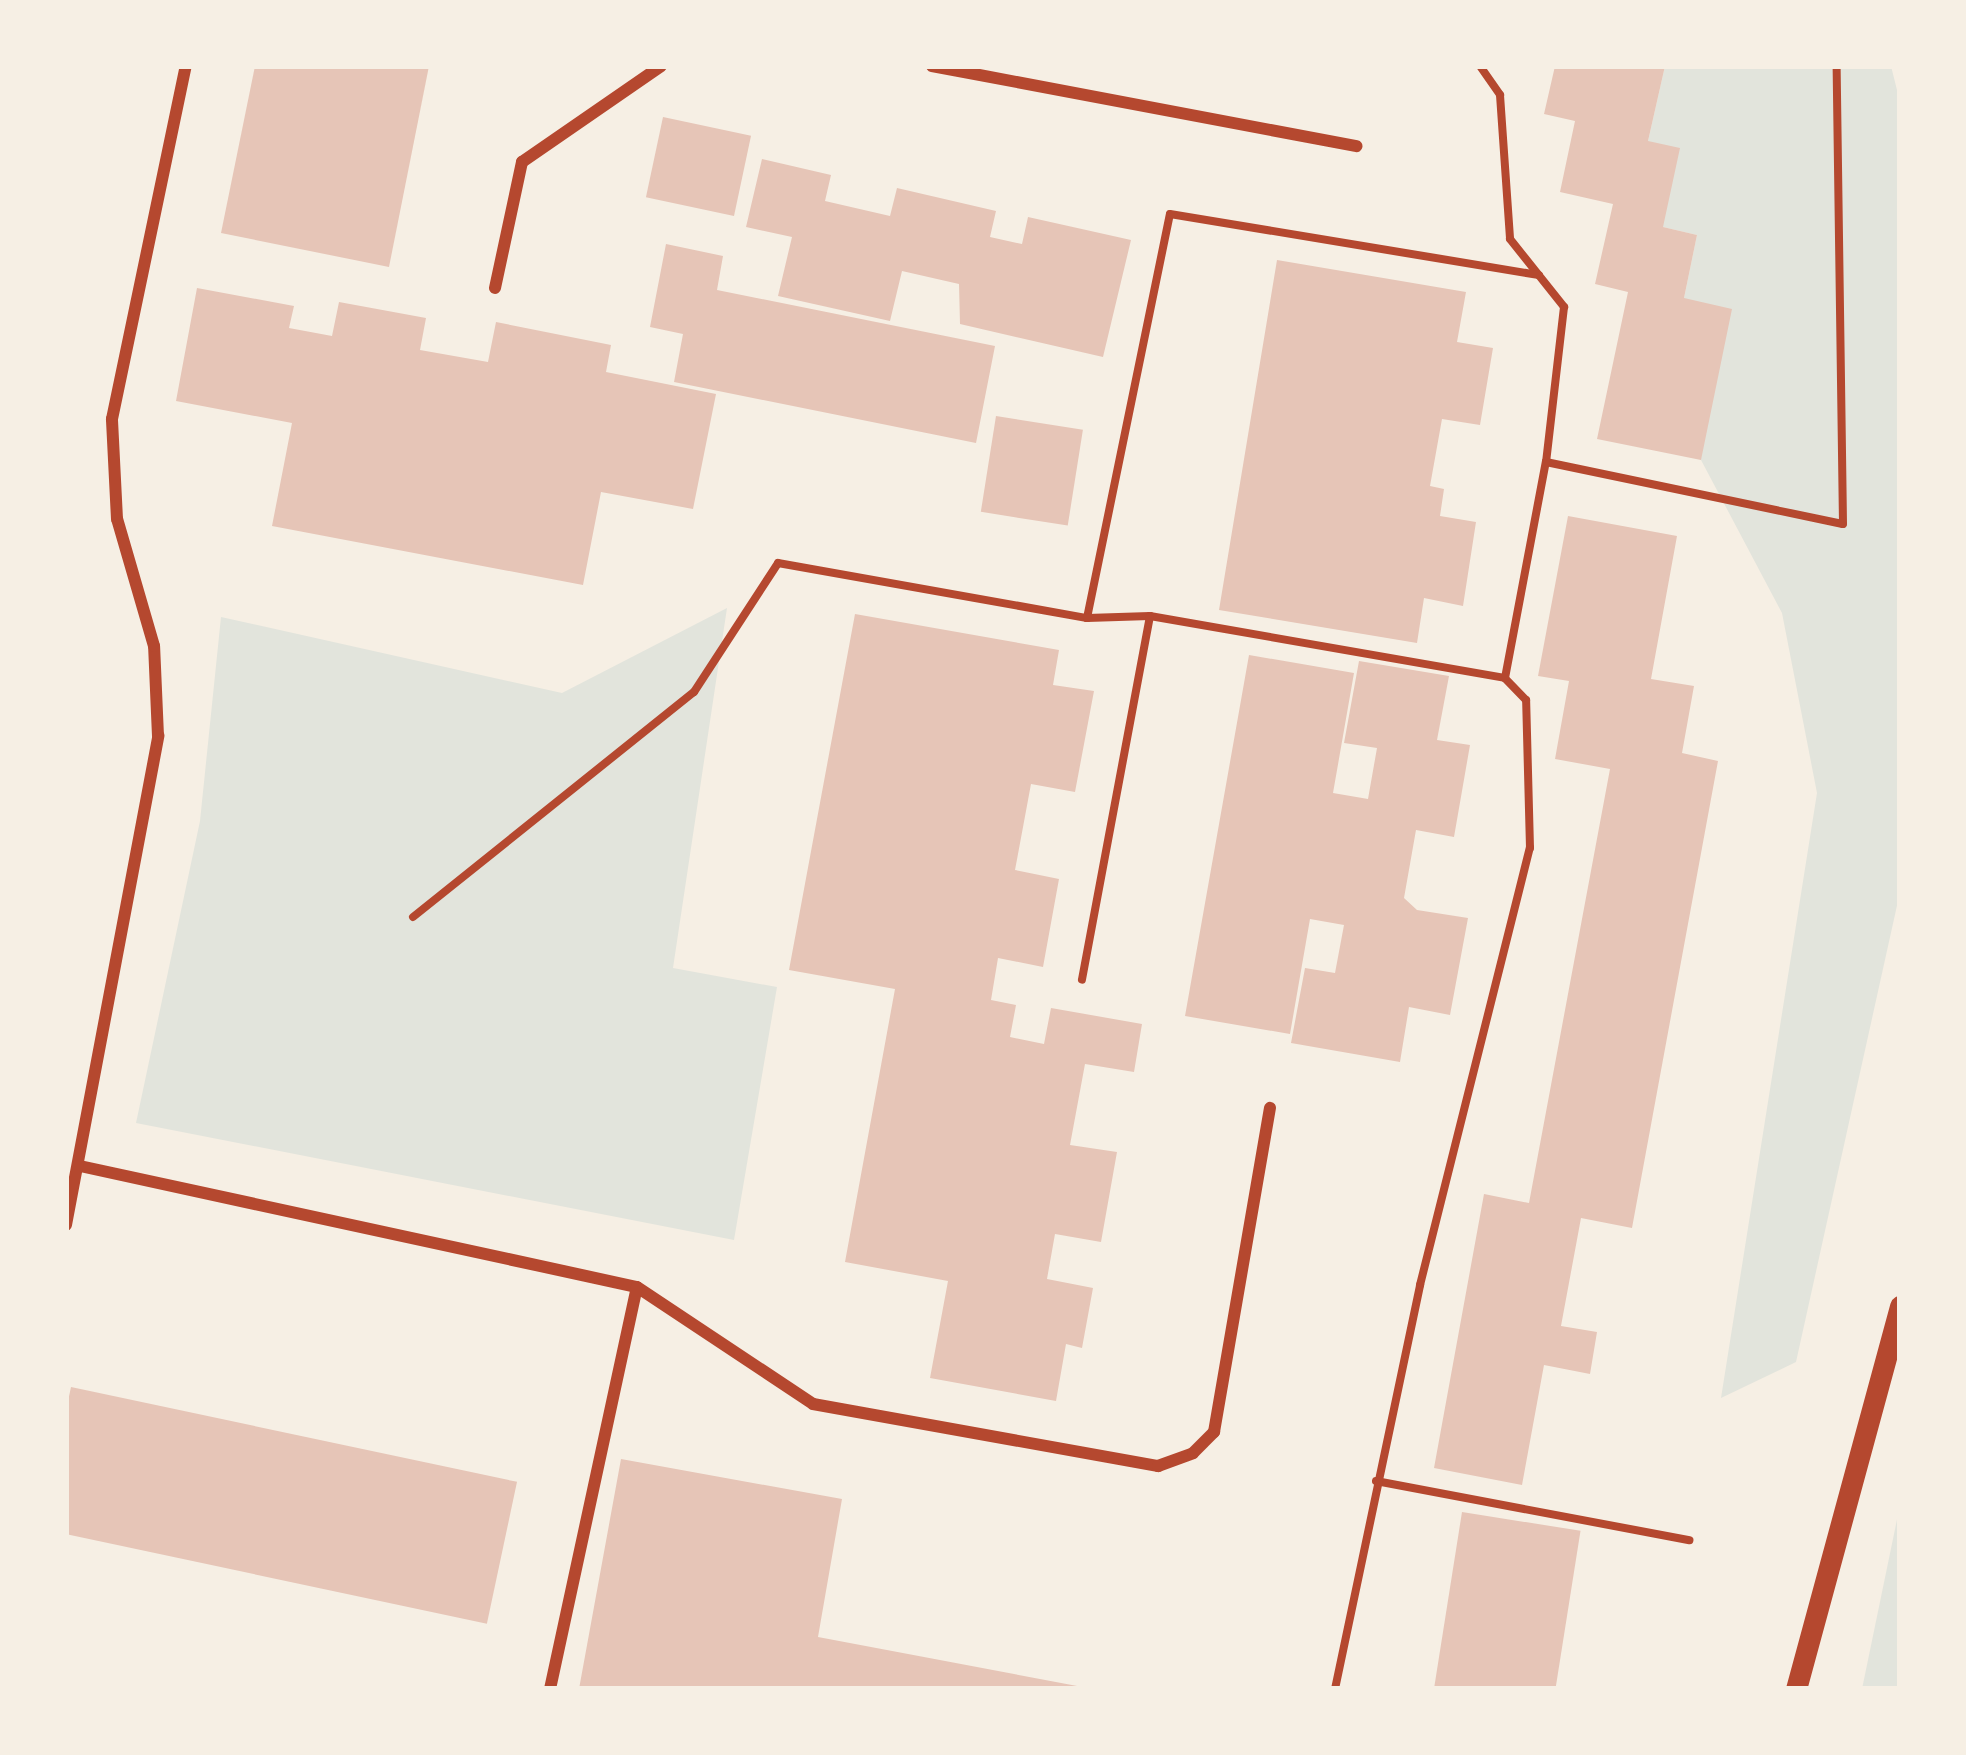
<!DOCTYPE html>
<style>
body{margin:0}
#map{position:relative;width:1966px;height:1755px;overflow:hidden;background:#f6efe4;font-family:Jost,sans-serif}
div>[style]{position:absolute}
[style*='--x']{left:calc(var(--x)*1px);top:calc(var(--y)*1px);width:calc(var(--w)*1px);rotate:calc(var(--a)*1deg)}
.green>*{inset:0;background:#e2e4dc}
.building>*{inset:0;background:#e6c5b7;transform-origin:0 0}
.path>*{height:8px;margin:-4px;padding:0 4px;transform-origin:4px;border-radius:4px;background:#b5482f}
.minor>*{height:12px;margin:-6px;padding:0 6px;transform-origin:6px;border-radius:6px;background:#b5482f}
.tertiary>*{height:21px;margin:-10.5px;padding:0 10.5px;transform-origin:10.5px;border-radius:10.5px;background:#b5482f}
span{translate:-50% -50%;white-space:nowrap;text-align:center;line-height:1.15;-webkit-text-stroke:12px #f6efe4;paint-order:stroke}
.frame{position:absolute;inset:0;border:69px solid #f6efe4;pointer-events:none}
</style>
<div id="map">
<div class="green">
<div style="clip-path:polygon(1665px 66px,1891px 66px,1900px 102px,1900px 892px,1796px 1362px,1721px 1398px,1817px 793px,1782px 613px,1701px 460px,1684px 298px,1697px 235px,1663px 227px,1648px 141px)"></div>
<div style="clip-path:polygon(727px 608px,673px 968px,777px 987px,734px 1240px,136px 1123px,200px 821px,221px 617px,562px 693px)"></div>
<div style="clip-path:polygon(1900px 1505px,1900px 1689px,1862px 1689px)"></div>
</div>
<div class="building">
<div style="clip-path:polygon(255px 66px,429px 66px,389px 267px,221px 233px)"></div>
<div style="clip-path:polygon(1555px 66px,1665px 66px,1648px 141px,1680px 148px,1663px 227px,1697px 235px,1684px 298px,1732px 309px,1701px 460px,1597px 439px,1628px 292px,1595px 284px,1613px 204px,1560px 192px,1575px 121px,1544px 114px)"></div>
<div style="left:663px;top:117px;width:90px;height:82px;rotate:12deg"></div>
<div style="clip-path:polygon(762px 159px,831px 175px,825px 201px,890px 216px,897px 188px,996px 211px,990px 237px,1022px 244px,1028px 217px,1131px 240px,1103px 357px,960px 324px,959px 284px,902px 271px,890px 321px,778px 296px,792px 237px,746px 227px)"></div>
<div style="clip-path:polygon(666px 244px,723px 256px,717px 290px,995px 346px,976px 443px,674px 382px,683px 334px,650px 327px)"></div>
<div style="clip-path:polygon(1277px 260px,1466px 292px,1457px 342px,1493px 348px,1480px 425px,1442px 419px,1430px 486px,1444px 489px,1440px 516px,1476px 522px,1463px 606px,1424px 598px,1417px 643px,1219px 610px)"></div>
<div style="clip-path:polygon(197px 288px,294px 306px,289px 328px,332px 336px,339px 302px,426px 318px,420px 350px,488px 362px,496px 322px,611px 345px,606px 372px,716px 394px,693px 509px,601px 492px,583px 585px,272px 526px,292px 423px,176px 401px)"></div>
<div style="left:996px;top:416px;width:88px;height:97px;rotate:9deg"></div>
<div style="clip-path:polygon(1568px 516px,1677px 536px,1651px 679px,1694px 686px,1682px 753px,1718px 761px,1632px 1228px,1581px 1218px,1561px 1326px,1597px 1332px,1590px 1374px,1544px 1365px,1522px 1485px,1434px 1468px,1484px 1194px,1529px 1203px,1610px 769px,1555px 759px,1569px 681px,1538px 676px)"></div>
<div style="clip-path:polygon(855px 614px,1059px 650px,1053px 685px,1094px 691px,1075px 792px,1031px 784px,1015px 870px,1059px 879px,1043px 967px,998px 958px,991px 1000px,1016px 1005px,1010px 1037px,1044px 1044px,1051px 1008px,1142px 1024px,1134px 1072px,1085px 1064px,1070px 1145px,1117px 1152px,1101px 1242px,1055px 1234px,1047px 1279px,1093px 1288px,1082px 1348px,1066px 1344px,1056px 1401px,930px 1378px,948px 1281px,845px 1262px,895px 989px,789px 970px)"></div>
<div style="clip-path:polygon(1249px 655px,1354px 673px,1333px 793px,1368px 799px,1377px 748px,1344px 743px,1359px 661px,1449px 676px,1437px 740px,1470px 745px,1454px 837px,1416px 830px,1404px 898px,1417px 910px,1468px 918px,1450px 1015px,1409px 1007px,1400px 1062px,1291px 1043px,1305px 968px,1335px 973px,1344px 925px,1310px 919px,1290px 1034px,1185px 1016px)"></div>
<div style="left:71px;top:1387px;width:456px;height:145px;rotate:12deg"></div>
<div style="clip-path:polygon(621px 1459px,842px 1499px,818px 1637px,1093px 1689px,579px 1689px)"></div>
<div style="left:1462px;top:1512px;width:120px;height:180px;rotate:9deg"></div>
</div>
<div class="path">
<div style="--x:1480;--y:66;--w:35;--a:55"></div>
<div style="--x:1500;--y:95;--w:144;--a:86"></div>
<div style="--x:1510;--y:239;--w:87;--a:51.5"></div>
<div style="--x:1564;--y:307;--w:156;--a:96.6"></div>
<div style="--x:1546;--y:462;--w:303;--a:11.8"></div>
<div style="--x:1843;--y:524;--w:458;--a:-90.8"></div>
<div style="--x:1150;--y:616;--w:360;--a:9.9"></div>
<div style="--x:1087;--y:618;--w:412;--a:-78.4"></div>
<div style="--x:1170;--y:214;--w:374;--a:9.4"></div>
<div style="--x:413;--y:917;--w:360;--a:-38.7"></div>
<div style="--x:694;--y:692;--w:154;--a:-56.9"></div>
<div style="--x:778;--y:563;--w:314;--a:10.1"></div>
<div style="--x:1087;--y:618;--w:63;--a:-1.8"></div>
<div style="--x:1150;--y:616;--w:370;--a:100.6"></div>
<div style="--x:1376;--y:1481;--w:319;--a:10.7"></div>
<div style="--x:1335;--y:1689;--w:413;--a:-78.1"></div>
<div style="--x:1420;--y:1285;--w:451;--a:-75.9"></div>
<div style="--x:1530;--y:848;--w:148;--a:-91.5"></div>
<div style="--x:1526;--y:700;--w:30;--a:-134"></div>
<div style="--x:1505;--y:678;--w:220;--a:-79.3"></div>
</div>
<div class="minor">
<div style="--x:932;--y:66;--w:432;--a:10.7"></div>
<div style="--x:495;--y:288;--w:129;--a:-77.9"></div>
<div style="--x:522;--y:162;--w:169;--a:-34.6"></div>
<div style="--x:80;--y:1166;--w:570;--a:12.26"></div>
<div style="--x:637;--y:1287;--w:211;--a:33.6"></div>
<div style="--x:813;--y:1404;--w:351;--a:10.2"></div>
<div style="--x:1158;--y:1466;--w:37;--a:-20"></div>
<div style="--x:1193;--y:1453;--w:30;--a:-45"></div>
<div style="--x:1214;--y:1432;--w:329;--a:-80.2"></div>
<div style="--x:66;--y:1225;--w:498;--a:-79.3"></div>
<div style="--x:158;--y:736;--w:90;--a:-92.5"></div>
<div style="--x:154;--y:646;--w:132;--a:-106.2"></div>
<div style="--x:117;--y:519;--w:100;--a:-92.9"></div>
<div style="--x:112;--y:419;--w:361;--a:-78.2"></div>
<div style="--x:550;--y:1689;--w:411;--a:-77.8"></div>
</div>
<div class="tertiary">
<div style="--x:1796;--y:1689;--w:397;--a:-74.8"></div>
</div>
<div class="frame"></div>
</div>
